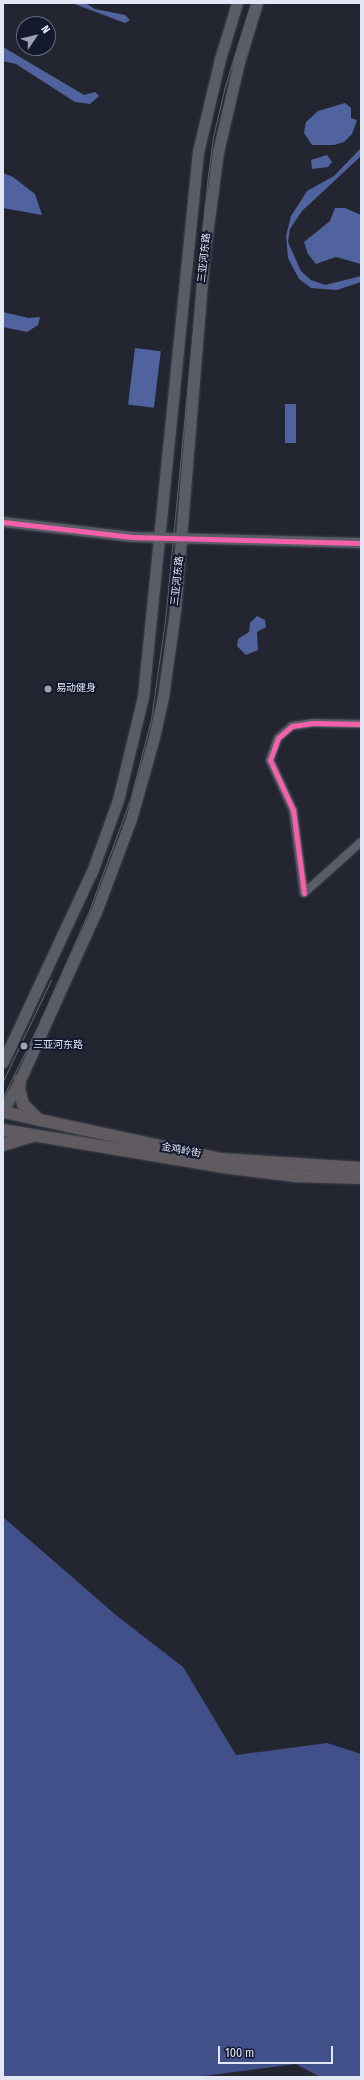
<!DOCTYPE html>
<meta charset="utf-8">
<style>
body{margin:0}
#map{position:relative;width:364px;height:2080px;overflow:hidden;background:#232631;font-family:"Fira Sans Condensed","Noto Sans SC",sans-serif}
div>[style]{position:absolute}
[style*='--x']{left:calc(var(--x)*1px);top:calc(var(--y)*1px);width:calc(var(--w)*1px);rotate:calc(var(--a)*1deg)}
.forest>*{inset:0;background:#415088}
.water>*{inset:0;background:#51639e;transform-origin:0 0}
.roads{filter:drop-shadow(0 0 1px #40434d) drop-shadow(0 0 1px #40434d)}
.minor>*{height:8px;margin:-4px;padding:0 4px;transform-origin:4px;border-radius:4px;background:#5a5d66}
.tertiary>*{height:10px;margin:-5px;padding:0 5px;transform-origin:5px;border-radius:5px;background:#5a5d66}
.secondary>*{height:11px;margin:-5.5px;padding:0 5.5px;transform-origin:5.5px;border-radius:5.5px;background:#5a5d66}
.primary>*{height:12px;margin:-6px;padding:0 6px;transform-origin:6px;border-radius:6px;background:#5f5b61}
.tram>*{height:1px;margin:-0.5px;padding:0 0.5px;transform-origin:0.5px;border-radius:0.5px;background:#5f626b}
.cycleway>*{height:5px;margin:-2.5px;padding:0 2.5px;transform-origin:2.5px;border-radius:2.5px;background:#f560ab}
.dots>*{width:11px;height:11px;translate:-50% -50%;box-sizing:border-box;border:2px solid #14192d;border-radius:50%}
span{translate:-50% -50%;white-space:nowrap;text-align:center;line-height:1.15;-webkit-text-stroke:4px #14192d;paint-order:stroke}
.street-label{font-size:10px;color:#e2e7f5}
.poi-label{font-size:10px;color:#e2e7f5}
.left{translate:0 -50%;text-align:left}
.frame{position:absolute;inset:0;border:4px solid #e2e7f5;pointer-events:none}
.north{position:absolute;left:16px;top:16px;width:40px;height:40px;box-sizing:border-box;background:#14192d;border:1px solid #666b7d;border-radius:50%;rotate:55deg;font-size:11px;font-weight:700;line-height:16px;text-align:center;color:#e2e7f5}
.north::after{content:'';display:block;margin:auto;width:14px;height:18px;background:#9fa3b0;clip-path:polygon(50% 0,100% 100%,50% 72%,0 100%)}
.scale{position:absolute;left:218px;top:2046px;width:115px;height:18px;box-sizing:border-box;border:2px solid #e2e7f5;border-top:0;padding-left:5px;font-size:12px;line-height:14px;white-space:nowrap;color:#e2e7f5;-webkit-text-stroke:3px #14192d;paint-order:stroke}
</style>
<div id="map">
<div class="forest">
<div style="clip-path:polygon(3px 1517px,117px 1616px,183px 1667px,236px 1755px,327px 1743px,361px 1754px,361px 2077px,320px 2077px,296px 2064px,196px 2077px,3px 2077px)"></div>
</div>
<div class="water">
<div style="clip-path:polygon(72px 3px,85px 3px,95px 9px,125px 15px,130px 20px,125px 23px)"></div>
<div style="clip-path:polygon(3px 47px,84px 95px,95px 92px,99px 96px,90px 104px,75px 102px,16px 64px,3px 61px)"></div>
<div style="clip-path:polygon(345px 103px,351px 108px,351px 118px,357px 120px,352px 134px,344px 142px,334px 145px,312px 145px,304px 133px,306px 122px,318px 111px)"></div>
<div style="clip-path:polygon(361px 148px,361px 156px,302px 211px,290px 229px,288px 242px,301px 271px,311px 280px,325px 285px,361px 276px,361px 282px,337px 290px,311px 288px,299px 279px,288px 258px,286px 236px,291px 216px,307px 191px,334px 176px)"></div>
<div style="clip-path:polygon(327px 155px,332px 162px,328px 167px,312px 169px,311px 160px)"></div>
<div style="clip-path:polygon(3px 173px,13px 177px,35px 194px,42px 215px,3px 208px)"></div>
<div style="clip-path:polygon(335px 208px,345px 208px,361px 215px,361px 264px,336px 257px,316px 264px,308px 254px,304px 242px,330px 221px)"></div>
<div style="clip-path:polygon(3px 312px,29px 318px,40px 317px,38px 325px,27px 332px,3px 327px)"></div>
<div style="left:135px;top:348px;width:26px;height:57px;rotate:7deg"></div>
<div style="left:285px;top:404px;width:11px;height:39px"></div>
<div style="clip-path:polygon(257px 616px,265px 620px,266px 627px,257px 632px,258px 650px,246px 655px,237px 646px,238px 639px,249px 632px,250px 623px)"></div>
</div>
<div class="roads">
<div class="minor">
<div style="--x:304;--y:893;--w:84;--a:-97.5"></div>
<div style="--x:293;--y:810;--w:55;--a:-114.7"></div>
<div style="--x:270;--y:760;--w:23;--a:-70"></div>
<div style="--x:278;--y:738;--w:18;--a:-41"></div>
<div style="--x:292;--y:726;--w:21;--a:-8"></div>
<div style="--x:313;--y:723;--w:48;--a:1.2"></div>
<div style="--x:304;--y:893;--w:76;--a:-41.8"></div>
</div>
<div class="tertiary">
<div style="--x:3;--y:522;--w:130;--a:6.6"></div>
<div style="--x:132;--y:537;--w:229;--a:1.5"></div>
</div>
<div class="secondary">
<div style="--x:3;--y:1062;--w:213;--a:-65"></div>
<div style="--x:93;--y:869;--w:73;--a:-70.1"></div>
<div style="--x:118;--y:800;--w:106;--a:-76.4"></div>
<div style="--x:143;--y:697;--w:548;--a:-84.24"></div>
<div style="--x:198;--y:152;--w:96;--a:-76.7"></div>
<div style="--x:220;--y:59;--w:59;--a:-73.1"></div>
<div style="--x:3;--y:1110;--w:34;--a:-60"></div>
<div style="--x:20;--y:1080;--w:184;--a:-65.7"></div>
<div style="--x:96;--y:912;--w:99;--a:-69.4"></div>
<div style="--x:131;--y:819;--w:85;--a:-74.3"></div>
<div style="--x:154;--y:737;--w:41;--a:-77.3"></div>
<div style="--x:163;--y:697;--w:87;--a:-82.1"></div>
<div style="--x:175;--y:611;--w:363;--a:-85.3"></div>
<div style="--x:205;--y:249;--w:98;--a:-82.4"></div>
<div style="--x:218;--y:152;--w:92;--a:-76.9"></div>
<div style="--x:239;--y:62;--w:62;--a:-73"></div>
</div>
<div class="primary">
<div style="--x:20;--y:1080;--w:9;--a:96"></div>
<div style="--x:19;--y:1089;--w:16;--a:75"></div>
<div style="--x:23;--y:1104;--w:23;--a:45"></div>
<div style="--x:3;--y:1112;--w:223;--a:12.2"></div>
<div style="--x:221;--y:1159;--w:140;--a:3.7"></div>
<div style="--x:3;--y:1130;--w:230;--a:9.5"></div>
<div style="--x:230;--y:1168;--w:64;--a:7.1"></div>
<div style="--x:294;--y:1176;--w:67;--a:1.7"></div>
<div style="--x:3;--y:1145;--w:30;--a:-17"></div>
</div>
</div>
<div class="tram">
<div style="--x:3;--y:1081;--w:112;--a:-64.6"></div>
<div style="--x:3;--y:1097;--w:81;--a:-63.7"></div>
<div style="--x:39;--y:1024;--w:124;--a:-66.1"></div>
<div style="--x:89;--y:911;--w:121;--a:-69.8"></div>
<div style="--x:131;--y:797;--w:81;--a:-75.6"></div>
<div style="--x:151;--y:719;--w:99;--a:-81.9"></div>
<div style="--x:165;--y:621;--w:440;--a:-84.5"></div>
<div style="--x:207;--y:183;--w:46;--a:-82.6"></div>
<div style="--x:213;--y:137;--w:52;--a:-76.8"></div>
<div style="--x:225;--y:86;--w:87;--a:-72.6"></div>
</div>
<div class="cycleway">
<div style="--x:3;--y:522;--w:130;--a:6.6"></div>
<div style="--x:132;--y:537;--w:229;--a:1.5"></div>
<div style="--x:304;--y:893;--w:84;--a:-97.5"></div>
<div style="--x:293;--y:810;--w:55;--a:-114.7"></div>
<div style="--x:270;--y:760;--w:23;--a:-70"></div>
<div style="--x:278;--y:738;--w:18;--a:-41"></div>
<div style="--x:292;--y:726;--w:21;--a:-8"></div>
<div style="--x:313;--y:723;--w:48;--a:1.2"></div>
</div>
<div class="dots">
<div style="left:48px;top:689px;background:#9fa3b0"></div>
<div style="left:24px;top:1046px;background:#9fa3b0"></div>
</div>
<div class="street-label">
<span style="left:205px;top:258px;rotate:-84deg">三亚河东路</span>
<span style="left:178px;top:581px;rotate:-84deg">三亚河东路</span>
<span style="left:181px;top:1151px;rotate:11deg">金鸡岭街</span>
</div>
<div class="poi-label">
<span class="left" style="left:56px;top:689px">易动健身</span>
<span class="left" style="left:33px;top:1046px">三亚河东路</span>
</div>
<div class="frame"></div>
<div class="north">N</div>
<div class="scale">100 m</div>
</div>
